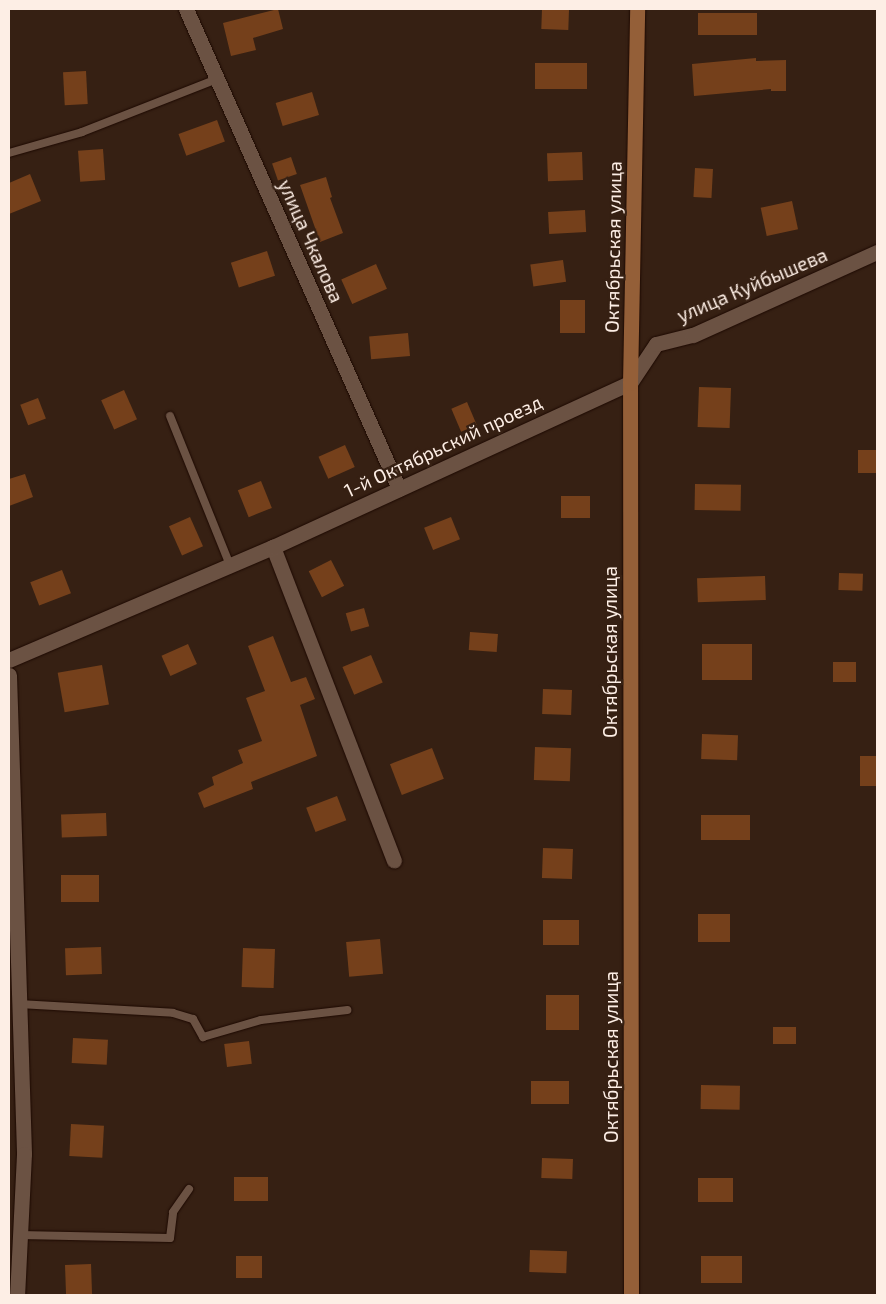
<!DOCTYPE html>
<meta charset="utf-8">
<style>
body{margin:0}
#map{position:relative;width:886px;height:1304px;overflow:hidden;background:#362013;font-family:"Exo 2",sans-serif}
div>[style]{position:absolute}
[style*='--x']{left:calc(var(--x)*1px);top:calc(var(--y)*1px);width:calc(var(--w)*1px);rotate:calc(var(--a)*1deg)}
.building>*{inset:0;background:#75401b;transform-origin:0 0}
.roads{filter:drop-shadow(0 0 1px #1d0901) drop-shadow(0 0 1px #1d0901)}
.lane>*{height:8px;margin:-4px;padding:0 4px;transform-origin:4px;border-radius:4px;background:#6b5243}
.street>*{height:15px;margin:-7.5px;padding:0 7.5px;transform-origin:7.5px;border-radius:7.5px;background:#6b5243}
.secondary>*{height:15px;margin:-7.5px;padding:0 7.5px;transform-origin:7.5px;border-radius:7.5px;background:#945f38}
span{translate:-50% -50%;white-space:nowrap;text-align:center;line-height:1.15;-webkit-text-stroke:4.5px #362013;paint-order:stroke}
.street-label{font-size:19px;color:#fdeee5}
.frame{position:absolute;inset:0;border:10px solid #fdeee5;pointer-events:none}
</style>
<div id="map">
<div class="building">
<div style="clip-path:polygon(278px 9px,283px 29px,253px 38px,256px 50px,231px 56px,223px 23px)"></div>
<div style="left:542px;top:9px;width:27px;height:20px;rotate:2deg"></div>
<div style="left:698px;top:13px;width:59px;height:22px"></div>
<div style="clip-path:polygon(756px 58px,756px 61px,786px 60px,786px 91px,771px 91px,771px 89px,694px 96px,692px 64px)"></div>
<div style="left:535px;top:63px;width:52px;height:26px"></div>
<div style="left:86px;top:71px;width:33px;height:23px;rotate:87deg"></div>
<div style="left:312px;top:92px;width:24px;height:38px;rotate:73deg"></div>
<div style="left:217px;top:120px;width:23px;height:41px;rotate:70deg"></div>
<div style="left:103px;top:149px;width:31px;height:25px;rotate:86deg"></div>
<div style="left:582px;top:152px;width:28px;height:35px;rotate:88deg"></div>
<div style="left:291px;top:157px;width:18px;height:20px;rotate:71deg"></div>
<div style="left:695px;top:168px;width:18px;height:29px;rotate:3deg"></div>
<div style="clip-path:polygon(30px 174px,41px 201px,9px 214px,9px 183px)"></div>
<div style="clip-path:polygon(326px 177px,332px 197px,330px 198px,343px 233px,320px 242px,300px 185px)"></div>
<div style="left:792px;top:201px;width:29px;height:32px;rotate:78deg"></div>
<div style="left:585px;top:210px;width:22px;height:37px;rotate:87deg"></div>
<div style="left:267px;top:251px;width:26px;height:38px;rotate:72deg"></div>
<div style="left:563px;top:260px;width:22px;height:33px;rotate:82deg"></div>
<div style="left:376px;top:264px;width:27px;height:38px;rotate:66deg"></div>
<div style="left:560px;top:300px;width:25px;height:33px"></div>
<div style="left:408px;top:333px;width:23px;height:39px;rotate:85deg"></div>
<div style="left:699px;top:387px;width:32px;height:40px;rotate:2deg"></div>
<div style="left:124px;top:390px;width:32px;height:25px;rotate:66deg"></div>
<div style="left:38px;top:398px;width:22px;height:19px;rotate:69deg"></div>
<div style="left:467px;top:402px;width:25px;height:17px;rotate:67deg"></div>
<div style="left:345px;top:445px;width:24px;height:29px;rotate:66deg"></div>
<div style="left:858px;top:450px;width:19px;height:23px"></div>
<div style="clip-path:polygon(25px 474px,33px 497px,9px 506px,9px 479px)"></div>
<div style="left:261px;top:481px;width:29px;height:25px;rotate:68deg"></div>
<div style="left:695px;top:484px;width:46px;height:26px;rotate:1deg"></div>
<div style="left:561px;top:496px;width:29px;height:22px"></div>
<div style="left:190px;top:517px;width:32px;height:23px;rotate:66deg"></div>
<div style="left:451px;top:517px;width:24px;height:29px;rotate:68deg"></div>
<div style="left:331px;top:560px;width:29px;height:25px;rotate:63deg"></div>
<div style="left:62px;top:570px;width:25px;height:34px;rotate:69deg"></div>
<div style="left:839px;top:573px;width:24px;height:17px;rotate:2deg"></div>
<div style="left:765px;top:576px;width:24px;height:68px;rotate:88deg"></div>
<div style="left:364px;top:608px;width:19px;height:19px;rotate:74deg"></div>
<div style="left:470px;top:632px;width:28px;height:18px;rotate:4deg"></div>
<div style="clip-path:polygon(273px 636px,291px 682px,306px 677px,315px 699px,300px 705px,317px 756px,251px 782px,253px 789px,204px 808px,198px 793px,214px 785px,212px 777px,243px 763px,238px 750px,262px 741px,246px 698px,265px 691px,248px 646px)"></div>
<div style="left:188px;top:644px;width:22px;height:29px;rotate:66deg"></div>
<div style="left:752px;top:644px;width:36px;height:50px;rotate:90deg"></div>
<div style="left:371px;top:655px;width:30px;height:31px;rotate:67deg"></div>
<div style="left:833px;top:662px;width:23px;height:20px"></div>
<div style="left:102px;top:665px;width:40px;height:45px;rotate:80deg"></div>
<div style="left:543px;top:689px;width:29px;height:25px;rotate:2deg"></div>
<div style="left:702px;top:734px;width:36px;height:25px;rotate:2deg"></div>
<div style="left:535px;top:747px;width:36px;height:33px;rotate:2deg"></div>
<div style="left:432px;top:748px;width:33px;height:45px;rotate:69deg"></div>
<div style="left:860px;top:756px;width:17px;height:30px"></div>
<div style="left:337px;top:796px;width:26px;height:33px;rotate:69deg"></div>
<div style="left:106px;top:813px;width:23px;height:45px;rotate:88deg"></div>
<div style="left:750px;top:815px;width:25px;height:49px;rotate:90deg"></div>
<div style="left:543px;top:848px;width:30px;height:30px;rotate:2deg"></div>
<div style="left:99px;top:875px;width:27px;height:38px;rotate:90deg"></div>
<div style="left:698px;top:914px;width:32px;height:28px"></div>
<div style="left:579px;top:920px;width:25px;height:36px;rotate:90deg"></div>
<div style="left:380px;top:939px;width:35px;height:34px;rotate:85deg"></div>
<div style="left:101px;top:947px;width:27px;height:36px;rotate:88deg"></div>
<div style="left:243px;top:948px;width:32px;height:39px;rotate:2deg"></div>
<div style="left:546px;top:995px;width:33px;height:35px"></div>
<div style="left:773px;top:1027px;width:23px;height:17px"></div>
<div style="left:73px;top:1038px;width:35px;height:25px;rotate:3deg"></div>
<div style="left:249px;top:1041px;width:23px;height:25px;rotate:83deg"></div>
<div style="left:569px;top:1081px;width:23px;height:38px;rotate:90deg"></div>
<div style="left:701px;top:1085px;width:39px;height:24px;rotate:1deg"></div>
<div style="left:71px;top:1124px;width:33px;height:32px;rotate:3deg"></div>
<div style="left:542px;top:1158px;width:31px;height:20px;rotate:2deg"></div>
<div style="left:234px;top:1177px;width:34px;height:24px"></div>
<div style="left:698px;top:1178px;width:35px;height:24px"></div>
<div style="left:530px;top:1250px;width:37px;height:22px;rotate:2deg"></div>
<div style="left:236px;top:1256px;width:26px;height:22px"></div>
<div style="left:701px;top:1256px;width:41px;height:27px"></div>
<div style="left:91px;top:1264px;width:31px;height:26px;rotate:88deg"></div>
</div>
<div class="roads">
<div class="lane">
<div style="--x:9;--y:153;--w:76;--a:-16"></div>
<div style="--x:82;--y:132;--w:145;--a:-21.4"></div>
<div style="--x:170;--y:416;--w:161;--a:68.1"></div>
<div style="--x:19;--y:1004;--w:154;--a:3.3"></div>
<div style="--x:173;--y:1013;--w:21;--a:17"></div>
<div style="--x:193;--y:1019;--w:21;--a:61"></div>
<div style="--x:203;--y:1037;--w:60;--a:-16.3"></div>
<div style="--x:261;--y:1020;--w:87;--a:-6.6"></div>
<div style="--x:20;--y:1235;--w:150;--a:1.1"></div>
<div style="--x:170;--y:1238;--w:26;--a:-83"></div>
<div style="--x:173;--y:1212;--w:28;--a:-55"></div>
</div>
<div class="street">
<div style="--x:186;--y:9;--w:525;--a:66.07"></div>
<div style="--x:273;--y:547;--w:336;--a:68.9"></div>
<div style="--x:9;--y:660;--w:287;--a:-23.2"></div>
<div style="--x:273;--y:547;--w:393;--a:-24.7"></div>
<div style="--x:630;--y:383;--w:47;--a:-56.3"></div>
<div style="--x:656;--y:344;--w:38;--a:-14"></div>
<div style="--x:693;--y:335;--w:202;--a:-24.3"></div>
<div style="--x:9;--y:675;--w:479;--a:88.2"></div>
<div style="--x:24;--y:1154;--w:141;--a:92.8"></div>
</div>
<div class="secondary">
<div style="--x:631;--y:1295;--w:912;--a:-90.06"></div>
<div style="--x:630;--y:383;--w:374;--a:-88.9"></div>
</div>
</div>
<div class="street-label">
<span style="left:311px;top:241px;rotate:66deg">улица Чкалова</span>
<span style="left:613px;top:247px;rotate:-89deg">Октябрьская улица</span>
<span style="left:752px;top:285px;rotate:-23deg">улица Куйбышева</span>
<span style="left:443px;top:446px;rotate:-25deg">1-й Октябрьский проезд</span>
<span style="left:610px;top:652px;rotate:-90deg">Октябрьская улица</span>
<span style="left:611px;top:1057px;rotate:-90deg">Октябрьская улица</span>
</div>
<div class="frame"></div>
</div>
